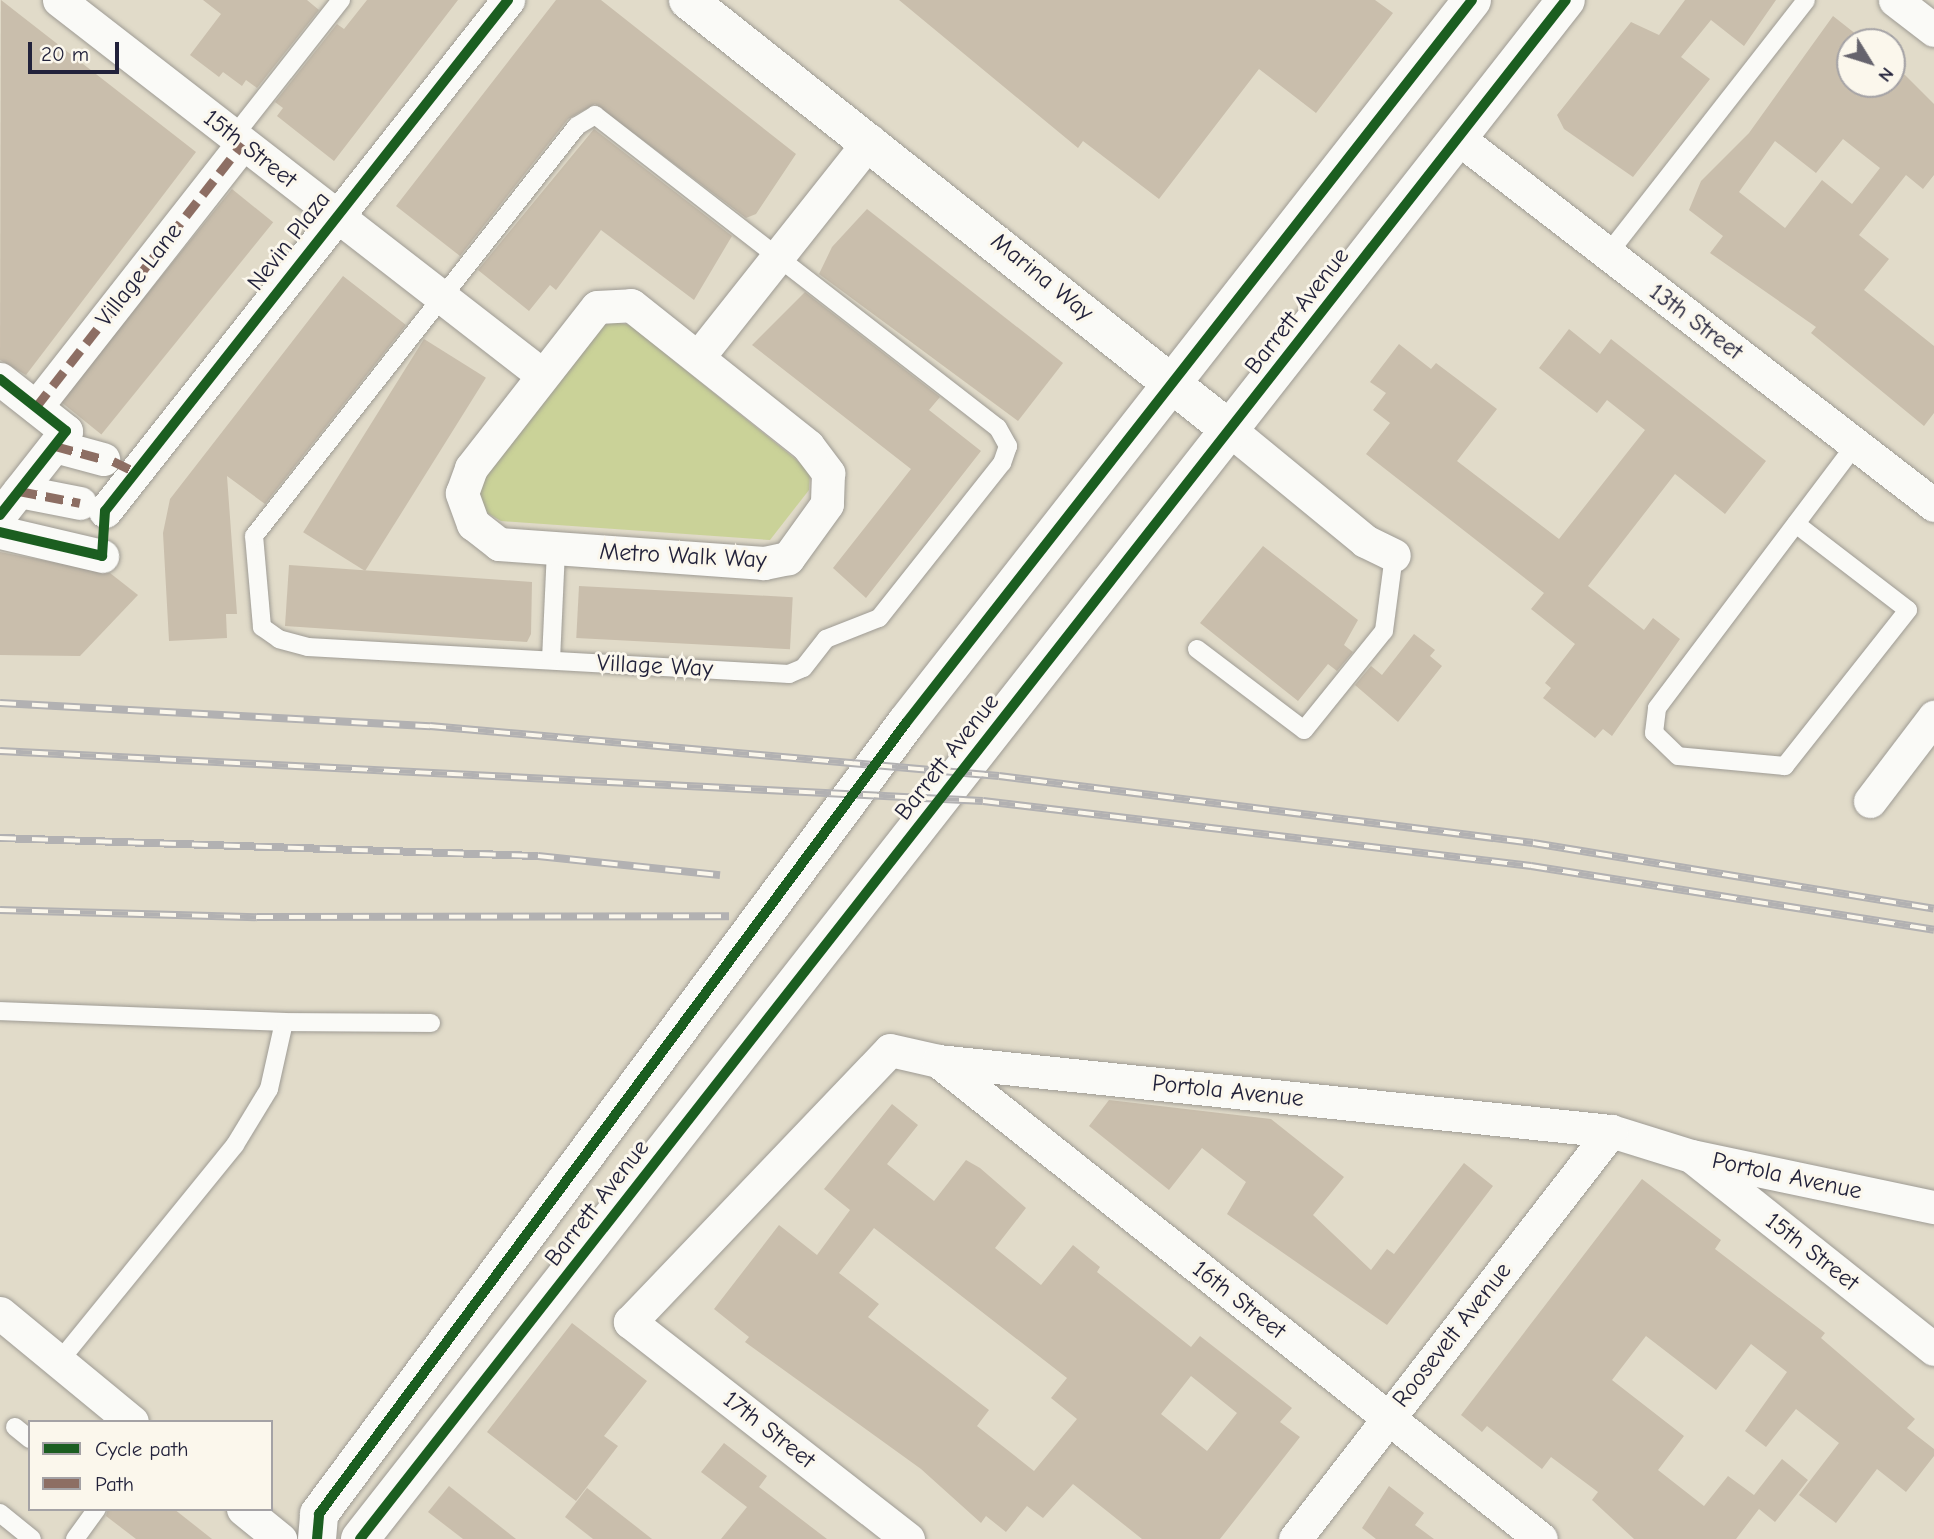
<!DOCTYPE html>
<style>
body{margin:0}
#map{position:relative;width:1934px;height:1539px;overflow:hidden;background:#e1dbc9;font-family:"Comic Neue",sans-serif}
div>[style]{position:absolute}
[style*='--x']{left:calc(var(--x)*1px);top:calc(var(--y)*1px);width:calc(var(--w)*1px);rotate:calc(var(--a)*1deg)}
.green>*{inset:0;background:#cad298}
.building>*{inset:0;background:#c9beac;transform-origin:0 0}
.roads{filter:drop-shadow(0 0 2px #9e9b94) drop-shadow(0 0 2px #9e9b94)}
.lane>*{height:18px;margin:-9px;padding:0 9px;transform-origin:9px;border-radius:9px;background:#fafaf7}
.street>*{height:33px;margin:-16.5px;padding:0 16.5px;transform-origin:16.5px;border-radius:16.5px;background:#fafaf7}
.secondary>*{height:38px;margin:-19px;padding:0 19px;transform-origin:19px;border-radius:19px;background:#fafaf7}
.rail>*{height:8px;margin-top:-4px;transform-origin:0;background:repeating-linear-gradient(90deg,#fbf7ec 0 16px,#b2b1b2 0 32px);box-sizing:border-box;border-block:2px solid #b2b1b2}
.quiet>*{height:9px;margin-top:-4.5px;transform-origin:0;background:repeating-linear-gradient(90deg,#8d6e63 0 18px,transparent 0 27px)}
.cycleway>*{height:10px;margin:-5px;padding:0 5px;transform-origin:5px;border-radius:5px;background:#1b5e20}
span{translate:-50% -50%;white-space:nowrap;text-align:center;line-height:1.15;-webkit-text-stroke:6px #fbf7ec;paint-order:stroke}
.street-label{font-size:24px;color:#22223b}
.legend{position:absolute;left:28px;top:1420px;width:245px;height:91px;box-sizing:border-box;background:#fbf7ec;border:2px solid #a4a2a5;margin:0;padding:9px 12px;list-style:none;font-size:21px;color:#22223b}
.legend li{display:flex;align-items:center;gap:14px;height:35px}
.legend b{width:35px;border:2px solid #a4a2a5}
.north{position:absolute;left:1836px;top:28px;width:70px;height:70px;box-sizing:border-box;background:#fbf7ec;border:2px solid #a4a2a5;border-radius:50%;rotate:128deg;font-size:19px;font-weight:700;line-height:28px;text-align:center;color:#22223b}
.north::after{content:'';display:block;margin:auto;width:24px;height:32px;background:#65636d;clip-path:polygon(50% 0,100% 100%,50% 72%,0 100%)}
.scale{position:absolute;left:28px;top:42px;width:91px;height:32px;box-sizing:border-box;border:4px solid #22223b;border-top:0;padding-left:9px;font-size:21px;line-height:24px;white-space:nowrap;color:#22223b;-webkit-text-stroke:5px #fbf7ec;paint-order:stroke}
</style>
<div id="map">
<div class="green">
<div style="clip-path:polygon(615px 322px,630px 325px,810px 471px,809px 490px,770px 540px,501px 521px,484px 511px,477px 493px,482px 477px,601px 326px)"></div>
</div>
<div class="building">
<div style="clip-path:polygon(1px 0,196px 152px,26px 375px,0 360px)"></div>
<div style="clip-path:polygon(203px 0,307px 0,319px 10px,257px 88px,246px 80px,242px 86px,223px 72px,219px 77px,190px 55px,221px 14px)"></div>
<div style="clip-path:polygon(367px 0,458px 0,334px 161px,277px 116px,283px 108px,275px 102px,337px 24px,344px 29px)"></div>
<div style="clip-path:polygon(556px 0,601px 0,796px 154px,756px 214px,746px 218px,595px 104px,568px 119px,460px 256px,396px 206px)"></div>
<div style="clip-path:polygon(899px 0,1375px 0,1393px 13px,1316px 113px,1259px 69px,1159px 199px,1083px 141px,1078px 148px)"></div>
<div style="clip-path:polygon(1685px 0,1776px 0,1744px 46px,1711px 20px,1681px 57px,1710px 79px,1633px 177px,1564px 129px,1557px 115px,1631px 22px,1659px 35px)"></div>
<div style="clip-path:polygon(evenodd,1833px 16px,1866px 42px,1850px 42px,1850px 84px,1892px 84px,1892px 62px,1934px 104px,1934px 175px,1923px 189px,1906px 175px,1859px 235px,1889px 259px,1864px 290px,1934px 346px,1934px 413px,1924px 426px,1811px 333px,1816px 327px,1710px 253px,1723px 236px,1689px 210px,1701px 181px,1749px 133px,1833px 16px,1843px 139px,1880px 168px,1852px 204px,1822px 180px,1785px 228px,1739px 192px,1775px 141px,1816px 173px,1843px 139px)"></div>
<div style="clip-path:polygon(594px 129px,732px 236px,694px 300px,601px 230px,556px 290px,550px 285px,529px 311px,478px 270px)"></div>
<div style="left:232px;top:189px;width:53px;height:273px;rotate:39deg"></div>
<div style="clip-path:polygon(867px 209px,1063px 363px,1018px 421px,819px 274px,832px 247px)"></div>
<div style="clip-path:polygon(343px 276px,406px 325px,265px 504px,227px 476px,237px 614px,226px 614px,227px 638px,169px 641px,163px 533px,170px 499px)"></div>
<div style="clip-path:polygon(805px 292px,940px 397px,929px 410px,981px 451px,866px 598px,833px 568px,911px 469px,752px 345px)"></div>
<div style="clip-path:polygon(1569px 329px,1600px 354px,1611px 339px,1766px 461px,1725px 514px,1675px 474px,1588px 586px,1644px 630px,1653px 618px,1680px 639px,1612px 736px,1603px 729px,1595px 738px,1543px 698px,1551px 688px,1545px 683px,1575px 644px,1531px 609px,1544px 593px,1366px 454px,1390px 423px,1373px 410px,1386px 393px,1370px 382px,1399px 344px,1431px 369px,1436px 363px,1497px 409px,1457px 461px,1559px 539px,1645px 430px,1607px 400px,1597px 413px,1539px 368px)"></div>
<div style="left:424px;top:339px;width:73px;height:228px;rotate:32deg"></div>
<div style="clip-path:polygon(1263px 546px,1358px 620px,1344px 645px,1353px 652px,1337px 671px,1328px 664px,1298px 701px,1200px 623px)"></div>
<div style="clip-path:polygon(0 552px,110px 573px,138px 595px,80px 656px,0 655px)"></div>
<div style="clip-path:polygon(289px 565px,532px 582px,531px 634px,527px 642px,285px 626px)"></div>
<div style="left:579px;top:586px;width:214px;height:52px;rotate:3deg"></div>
<div style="clip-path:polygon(1414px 634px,1435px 650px,1430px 656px,1442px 666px,1398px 722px,1355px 685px,1371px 666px,1382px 675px)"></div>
<div style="clip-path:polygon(1109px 1100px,1271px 1119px,1344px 1177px,1313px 1215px,1371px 1270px,1387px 1249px,1394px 1254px,1464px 1163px,1493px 1186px,1387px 1325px,1227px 1214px,1246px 1182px,1202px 1148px,1169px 1190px,1089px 1126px)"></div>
<div style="clip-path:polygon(evenodd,892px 1104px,918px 1125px,887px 1164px,934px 1201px,966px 1160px,980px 1168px,1026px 1208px,995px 1248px,1041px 1285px,1073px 1245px,1100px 1267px,1097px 1272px,1191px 1347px,1200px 1336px,1292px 1408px,1280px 1422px,1300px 1437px,1220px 1539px,1142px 1539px,1073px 1484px,1043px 1518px,1027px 1506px,1006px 1532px,986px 1516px,981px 1523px,921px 1469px,745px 1342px,749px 1337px,714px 1309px,779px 1225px,817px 1255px,850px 1210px,824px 1189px,892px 1104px,874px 1228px,1067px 1378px,1051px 1398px,1077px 1419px,1034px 1471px,977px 1426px,989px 1410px,868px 1317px,879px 1304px,839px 1273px,874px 1228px,892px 1104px,1191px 1376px,1237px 1413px,1207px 1451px,1161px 1414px,1191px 1376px)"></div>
<div style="clip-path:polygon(1642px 1179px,1721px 1240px,1715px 1249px,1825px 1333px,1821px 1338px,1915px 1419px,1907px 1428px,1934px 1449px,1934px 1456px,1906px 1492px,1877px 1469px,1836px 1523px,1799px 1495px,1839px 1443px,1796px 1409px,1766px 1447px,1745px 1431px,1787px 1372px,1751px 1344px,1716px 1390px,1646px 1336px,1612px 1380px,1684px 1436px,1658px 1470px,1704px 1506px,1728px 1476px,1754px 1495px,1782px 1459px,1808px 1480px,1775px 1522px,1759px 1509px,1736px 1539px,1634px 1539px,1592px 1500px,1598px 1492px,1551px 1457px,1542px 1469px,1487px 1426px,1482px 1432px,1461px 1415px)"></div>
<div style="clip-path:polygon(572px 1323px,647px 1381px,604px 1436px,618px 1446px,576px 1501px,487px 1432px)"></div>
<div style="clip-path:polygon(724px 1443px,767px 1476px,759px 1487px,827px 1539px,721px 1539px,747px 1507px,701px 1472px)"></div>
<div style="clip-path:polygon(449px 1486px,516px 1539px,463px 1539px,428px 1512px)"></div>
<div style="clip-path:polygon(1389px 1486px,1424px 1513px,1415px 1525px,1434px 1539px,1376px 1539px,1362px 1528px)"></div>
<div style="clip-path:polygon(587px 1488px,652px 1539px,593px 1539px,565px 1517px)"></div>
<div style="clip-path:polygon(108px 1509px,174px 1509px,212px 1539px,136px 1539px,106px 1516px)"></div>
</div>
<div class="roads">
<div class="lane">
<div style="--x:595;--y:115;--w:510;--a:37.84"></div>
<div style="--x:998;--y:428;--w:21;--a:61"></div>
<div style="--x:1008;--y:446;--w:18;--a:109"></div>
<div style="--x:1002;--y:463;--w:198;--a:128.4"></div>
<div style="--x:879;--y:618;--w:57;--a:158.4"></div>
<div style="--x:826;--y:639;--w:37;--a:128"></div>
<div style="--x:803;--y:668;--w:15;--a:157"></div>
<div style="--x:789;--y:674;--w:482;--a:-176.8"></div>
<div style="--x:308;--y:647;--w:30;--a:-165"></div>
<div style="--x:279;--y:639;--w:21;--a:-145"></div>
<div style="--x:262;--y:627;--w:91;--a:-95"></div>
<div style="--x:254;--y:536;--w:522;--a:-51.77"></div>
<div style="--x:577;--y:126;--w:21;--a:-31"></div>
<div style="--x:234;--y:136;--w:173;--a:-51.8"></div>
<div style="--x:1607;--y:255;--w:323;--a:-52"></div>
<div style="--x:1796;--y:524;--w:141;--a:37.5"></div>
<div style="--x:1908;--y:610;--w:199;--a:128.3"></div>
<div style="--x:1785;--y:766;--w:107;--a:-174.7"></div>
<div style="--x:1678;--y:756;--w:33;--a:-136"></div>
<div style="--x:1654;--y:733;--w:25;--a:-83"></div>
<div style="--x:1657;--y:708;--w:331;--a:-53"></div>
<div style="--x:1197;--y:649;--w:134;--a:37.1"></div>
<div style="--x:1304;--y:730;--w:127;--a:-51.1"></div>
<div style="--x:1384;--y:631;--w:77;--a:-82.5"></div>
<div style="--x:551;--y:660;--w:111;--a:-87.4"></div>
<div style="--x:0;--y:1011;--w:284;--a:2.2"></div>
<div style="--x:284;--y:1022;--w:69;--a:102.6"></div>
<div style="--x:269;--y:1089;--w:66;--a:121.3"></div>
<div style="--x:235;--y:1145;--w:281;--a:129.1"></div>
<div style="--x:284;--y:1022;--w:147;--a:0.4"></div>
<div style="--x:15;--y:1427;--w:19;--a:39"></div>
<div style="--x:0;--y:1513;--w:41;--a:39.1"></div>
<div style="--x:75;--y:1539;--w:37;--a:-54"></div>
</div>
<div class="street">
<div style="--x:59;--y:0;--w:610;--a:37.81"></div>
<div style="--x:1895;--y:0;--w:49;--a:37.6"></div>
<div style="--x:1458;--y:138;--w:601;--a:37.63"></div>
<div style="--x:631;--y:305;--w:226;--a:38.5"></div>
<div style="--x:808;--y:446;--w:34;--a:53"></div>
<div style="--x:828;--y:473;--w:31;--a:92"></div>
<div style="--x:827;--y:504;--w:67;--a:125.8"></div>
<div style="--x:788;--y:558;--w:25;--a:168"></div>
<div style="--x:764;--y:563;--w:266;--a:-175.9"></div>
<div style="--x:499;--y:544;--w:33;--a:-142"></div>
<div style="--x:473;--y:524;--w:33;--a:-110"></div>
<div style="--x:462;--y:493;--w:27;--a:-70"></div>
<div style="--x:471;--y:468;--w:204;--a:-52"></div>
<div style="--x:597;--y:307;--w:34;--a:-3"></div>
<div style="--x:699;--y:356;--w:275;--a:-51.6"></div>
<div style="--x:0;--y:379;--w:84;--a:38.2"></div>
<div style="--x:66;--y:431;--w:107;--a:128.2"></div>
<div style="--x:36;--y:407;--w:335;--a:-51.9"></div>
<div style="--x:1230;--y:430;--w:175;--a:39.4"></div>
<div style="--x:1365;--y:541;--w:32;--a:26"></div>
<div style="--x:55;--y:446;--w:50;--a:15.2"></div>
<div style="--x:19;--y:491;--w:62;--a:11.1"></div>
<div style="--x:105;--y:511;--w:651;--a:-51.74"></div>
<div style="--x:0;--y:532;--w:105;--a:13.2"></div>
<div style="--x:1870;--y:801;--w:106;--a:-52.7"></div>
<div style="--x:938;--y:1061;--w:769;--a:38.4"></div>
<div style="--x:1695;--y:1159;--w:305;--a:38.5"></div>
<div style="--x:0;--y:1313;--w:171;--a:39.5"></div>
<div style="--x:243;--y:1509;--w:48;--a:39"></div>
<div style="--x:908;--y:1539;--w:353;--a:-142"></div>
<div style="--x:630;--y:1322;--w:376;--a:-46.3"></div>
<div style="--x:890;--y:1050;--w:49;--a:12.9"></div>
<div style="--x:938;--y:1061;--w:677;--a:5.94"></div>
<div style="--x:1611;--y:1131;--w:84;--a:17.4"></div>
<div style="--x:1691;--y:1156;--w:248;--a:11.9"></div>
<div style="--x:1295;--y:1539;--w:516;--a:-52.24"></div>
</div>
<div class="secondary">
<div style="--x:688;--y:0;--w:692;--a:38.43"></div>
<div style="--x:317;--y:1539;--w:25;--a:-85"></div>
<div style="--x:319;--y:1514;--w:985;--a:-53.42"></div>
<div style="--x:906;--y:723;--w:918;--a:-51.94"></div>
<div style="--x:360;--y:1539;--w:1955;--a:-51.92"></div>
</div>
</div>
<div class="rail">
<div style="--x:0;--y:703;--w:431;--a:3.1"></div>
<div style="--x:430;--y:726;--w:571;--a:5.02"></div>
<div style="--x:999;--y:776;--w:538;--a:7.15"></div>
<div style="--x:1533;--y:843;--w:406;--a:9.3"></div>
<div style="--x:0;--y:751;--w:984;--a:2.91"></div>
<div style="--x:983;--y:801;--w:552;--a:6.76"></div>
<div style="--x:1531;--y:866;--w:408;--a:9"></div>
<div style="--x:0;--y:838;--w:538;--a:1.92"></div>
<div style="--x:538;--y:856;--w:183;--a:6"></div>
<div style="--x:0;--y:910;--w:257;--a:1.6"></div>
<div style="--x:257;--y:917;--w:472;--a:-0.1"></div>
</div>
<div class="quiet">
<div style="--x:36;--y:407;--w:335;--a:-51.9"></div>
<div style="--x:55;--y:446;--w:50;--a:15.2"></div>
<div style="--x:113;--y:461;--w:25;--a:26"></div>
<div style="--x:19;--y:491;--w:62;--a:11.1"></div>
</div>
<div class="cycleway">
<div style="--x:0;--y:379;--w:84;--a:38.2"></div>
<div style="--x:66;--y:431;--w:107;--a:128.2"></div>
<div style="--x:0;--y:532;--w:105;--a:13.2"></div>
<div style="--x:102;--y:556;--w:45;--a:-86.2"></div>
<div style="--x:105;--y:511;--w:651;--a:-51.74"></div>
<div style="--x:317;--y:1539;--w:25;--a:-85"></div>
<div style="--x:319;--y:1514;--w:985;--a:-53.42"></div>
<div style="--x:906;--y:723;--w:918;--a:-51.94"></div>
<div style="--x:360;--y:1539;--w:1955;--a:-51.92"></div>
</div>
<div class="street-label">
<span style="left:250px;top:149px;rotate:38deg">15th Street</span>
<span style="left:289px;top:241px;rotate:-52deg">Nevin Plaza</span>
<span style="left:139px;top:275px;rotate:-52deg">Village Lane</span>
<span style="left:1042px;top:277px;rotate:39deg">Marina Way</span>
<span style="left:1297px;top:311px;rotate:-52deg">Barrett Avenue</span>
<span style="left:1696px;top:322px;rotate:37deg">13th Street</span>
<span style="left:683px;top:556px;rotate:3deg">Metro Walk Way</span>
<span style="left:655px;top:666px;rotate:3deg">Village Way</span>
<span style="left:947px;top:757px;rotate:-52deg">Barrett Avenue</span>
<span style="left:1228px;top:1091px;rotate:6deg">Portola Avenue</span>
<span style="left:1787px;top:1176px;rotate:12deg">Portola Avenue</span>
<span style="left:597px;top:1203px;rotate:-52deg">Barrett Avenue</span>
<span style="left:1812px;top:1252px;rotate:38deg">15th Street</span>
<span style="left:1239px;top:1300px;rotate:38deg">16th Street</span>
<span style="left:1452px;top:1335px;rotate:-52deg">Roosevelt Avenue</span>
<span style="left:769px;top:1430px;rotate:38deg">17th Street</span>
</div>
<ul class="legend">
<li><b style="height:9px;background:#1b5e20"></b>Cycle path</li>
<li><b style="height:9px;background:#8d6e63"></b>Path</li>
</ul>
<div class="north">N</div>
<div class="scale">20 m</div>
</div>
